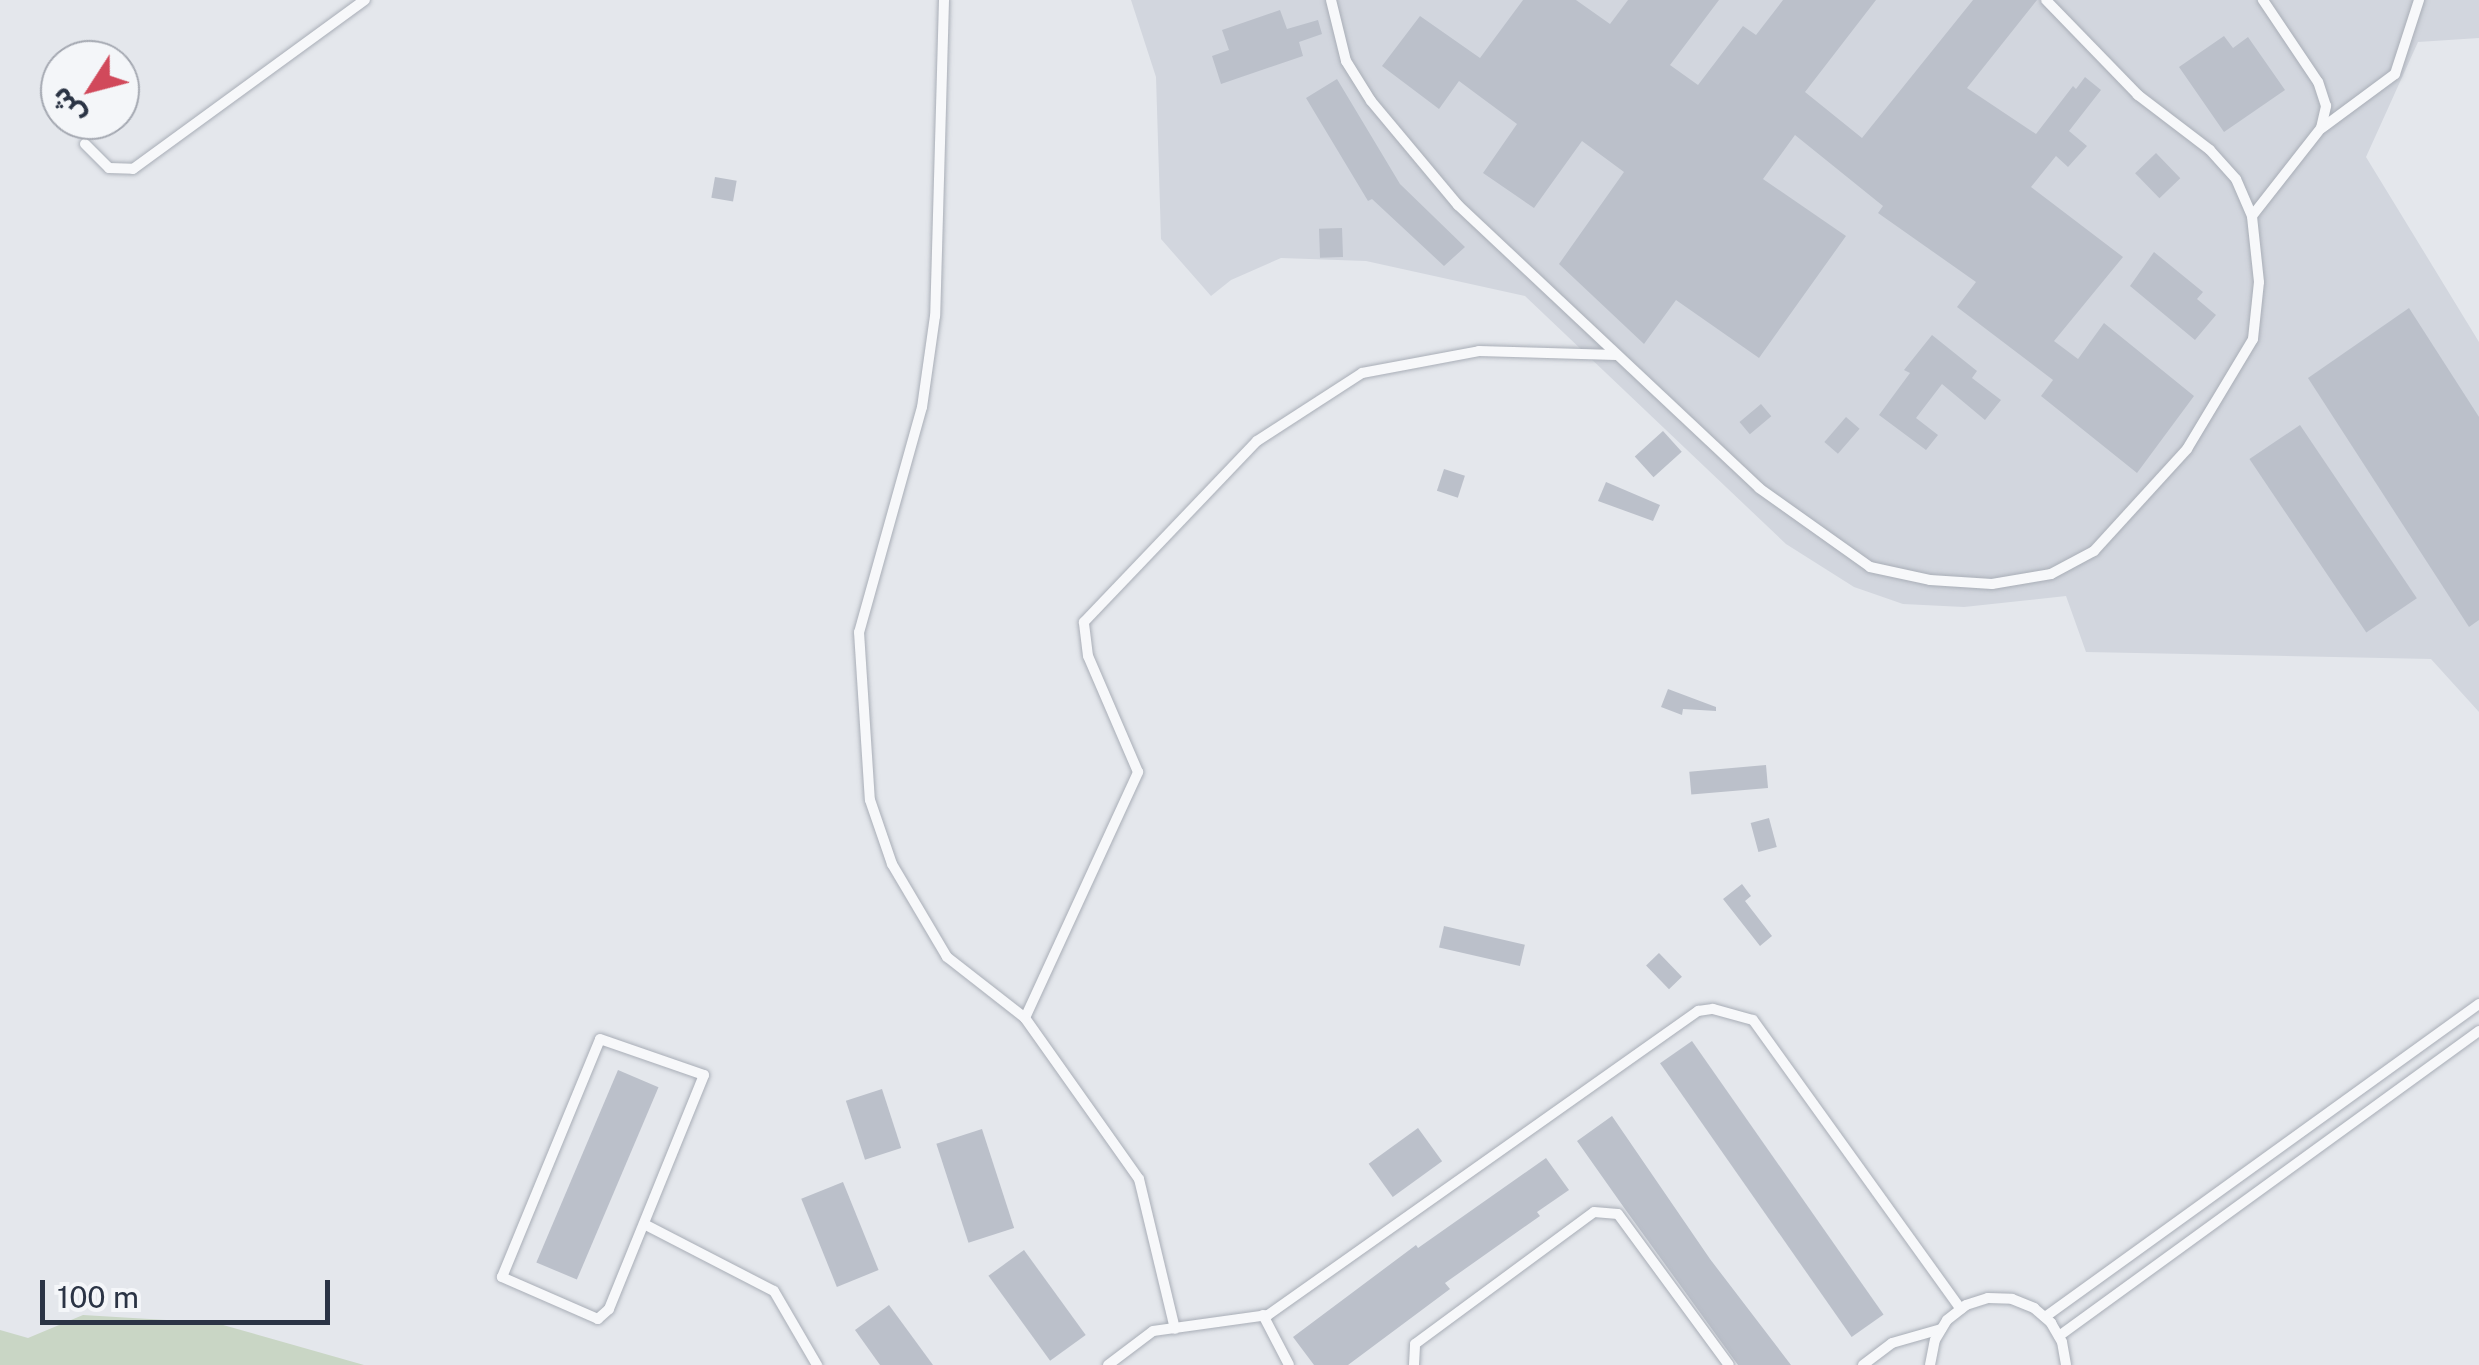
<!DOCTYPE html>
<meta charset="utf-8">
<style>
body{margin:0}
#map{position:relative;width:2479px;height:1365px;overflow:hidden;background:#e4e7ec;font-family:"Public Sans","Noto Sans Arabic",sans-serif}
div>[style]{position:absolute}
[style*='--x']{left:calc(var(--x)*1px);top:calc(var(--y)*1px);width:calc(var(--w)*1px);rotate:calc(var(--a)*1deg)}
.built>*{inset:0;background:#d2d6de}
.green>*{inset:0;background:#c9d6c5}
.building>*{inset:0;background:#bbc0ca;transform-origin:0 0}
.roads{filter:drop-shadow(0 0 2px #a9aeb7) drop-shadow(0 0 2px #a9aeb7)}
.service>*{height:10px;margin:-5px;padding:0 5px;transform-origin:5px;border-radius:5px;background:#f7f8fa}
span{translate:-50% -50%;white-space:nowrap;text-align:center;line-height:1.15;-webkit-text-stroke:10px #f4f6f9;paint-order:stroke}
.north{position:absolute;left:40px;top:40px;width:100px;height:100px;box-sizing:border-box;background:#f4f6f9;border:2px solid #a4a8b1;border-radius:50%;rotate:234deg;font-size:28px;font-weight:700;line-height:40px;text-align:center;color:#2b3445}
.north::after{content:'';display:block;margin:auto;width:35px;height:45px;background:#d1495b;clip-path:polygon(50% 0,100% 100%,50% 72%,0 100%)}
.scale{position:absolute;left:40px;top:1280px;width:290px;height:45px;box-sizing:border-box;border:5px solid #2b3445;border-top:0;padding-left:12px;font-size:30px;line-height:35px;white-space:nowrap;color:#2b3445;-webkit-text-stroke:8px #f4f6f9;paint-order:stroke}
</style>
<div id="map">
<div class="built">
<div style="clip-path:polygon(1131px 0,2479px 0,2479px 38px,2418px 42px,2366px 157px,2479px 342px,2479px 712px,2431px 659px,2086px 652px,2066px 596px,1964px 607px,1903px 604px,1854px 587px,1786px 544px,1525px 296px,1366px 261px,1281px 258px,1231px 280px,1211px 296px,1161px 239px,1156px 77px)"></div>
</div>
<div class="green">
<div style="clip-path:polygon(83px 1315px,216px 1323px,364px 1365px,0 1365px,0 1330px,28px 1338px)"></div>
</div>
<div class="building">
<div style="clip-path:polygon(1523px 0,1576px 0,1610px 24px,1628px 0,1719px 0,1670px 65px,1698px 85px,1743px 26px,1756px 35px,1783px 0,1876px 0,1805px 92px,1862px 138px,1973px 0,2037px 0,1967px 88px,2036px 134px,2073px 86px,2076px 89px,2085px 77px,2101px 90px,2069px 131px,2087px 146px,2068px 167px,2056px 156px,2031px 187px,2123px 257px,2054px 341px,2078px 359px,2104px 323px,2194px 396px,2137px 473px,2041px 396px,2053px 380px,1957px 307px,1976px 282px,1878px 213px,1883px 206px,1795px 135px,1763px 179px,1846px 236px,1759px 358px,1676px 300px,1644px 344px,1559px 264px,1624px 172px,1582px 141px,1534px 208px,1483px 173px,1517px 124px,1459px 81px,1439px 109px,1382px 66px,1420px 16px,1480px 58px)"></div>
<div style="clip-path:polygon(1280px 10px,1287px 29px,1318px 20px,1322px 34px,1299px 42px,1303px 56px,1221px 84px,1212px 56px,1229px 50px,1222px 30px)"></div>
<div style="clip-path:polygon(2224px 36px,2233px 48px,2248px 37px,2285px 90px,2224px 132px,2179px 67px)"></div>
<div style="clip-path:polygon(1337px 79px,1400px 184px,1465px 247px,1444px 266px,1372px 199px,1368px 201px,1306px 98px)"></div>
<div style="left:2156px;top:153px;width:35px;height:29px;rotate:46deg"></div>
<div style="left:715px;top:177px;width:22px;height:21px;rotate:10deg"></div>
<div style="left:1342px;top:228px;width:29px;height:23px;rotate:88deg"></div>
<div style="clip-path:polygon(2154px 252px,2203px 292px,2197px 299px,2216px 315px,2195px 340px,2130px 286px)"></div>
<div style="clip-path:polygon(2409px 308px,2479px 417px,2479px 620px,2469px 627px,2308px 378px)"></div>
<div style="clip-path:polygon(1932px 335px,1977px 371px,1972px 378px,2001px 400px,1985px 420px,1942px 384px,1916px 418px,1938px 435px,1926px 450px,1879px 415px,1910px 373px,1904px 370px)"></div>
<div style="left:1761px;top:404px;width:16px;height:28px;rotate:50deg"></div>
<div style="left:1846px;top:417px;width:18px;height:33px;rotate:41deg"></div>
<div style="left:2300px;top:425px;width:209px;height:61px;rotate:56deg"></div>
<div style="left:1663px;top:431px;width:28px;height:38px;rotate:48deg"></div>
<div style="left:1444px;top:469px;width:22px;height:23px;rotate:18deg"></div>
<div style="clip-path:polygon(1606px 482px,1660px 505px,1653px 521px,1598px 501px)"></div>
<div style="clip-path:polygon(1668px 689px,1716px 707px,1716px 711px,1683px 709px,1682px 715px,1661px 707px)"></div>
<div style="left:1766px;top:765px;width:23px;height:77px;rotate:85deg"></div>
<div style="left:1769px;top:818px;width:30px;height:19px;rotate:75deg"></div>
<div style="clip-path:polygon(1742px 884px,1751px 896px,1745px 901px,1772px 936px,1760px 946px,1723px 899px)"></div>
<div style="left:1444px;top:926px;width:83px;height:22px;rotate:13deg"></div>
<div style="left:1659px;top:953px;width:33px;height:18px;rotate:46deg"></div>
<div style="left:1692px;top:1041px;width:334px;height:39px;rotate:55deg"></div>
<div style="left:618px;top:1070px;width:44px;height:209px;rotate:23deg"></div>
<div style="left:882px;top:1089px;width:62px;height:38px;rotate:72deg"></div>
<div style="clip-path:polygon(1612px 1116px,1710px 1259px,1791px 1365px,1738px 1365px,1625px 1209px,1577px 1141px)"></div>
<div style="left:1418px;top:1128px;width:41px;height:61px;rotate:54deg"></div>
<div style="left:982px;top:1129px;width:104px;height:48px;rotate:72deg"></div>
<div style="clip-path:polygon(1546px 1158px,1569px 1190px,1537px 1212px,1540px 1216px,1445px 1283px,1450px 1289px,1348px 1365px,1314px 1365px,1293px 1337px,1416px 1245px,1418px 1248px)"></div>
<div style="left:843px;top:1182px;width:95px;height:45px;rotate:68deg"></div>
<div style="left:1024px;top:1250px;width:105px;height:44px;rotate:54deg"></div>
<div style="clip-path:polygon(889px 1305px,933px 1365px,880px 1365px,855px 1330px)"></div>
</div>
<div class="roads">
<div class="service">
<div style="--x:944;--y:0;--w:316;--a:91.6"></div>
<div style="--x:935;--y:316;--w:92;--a:98.1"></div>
<div style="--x:922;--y:407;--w:234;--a:105.6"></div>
<div style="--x:859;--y:632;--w:168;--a:86.3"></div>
<div style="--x:870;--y:800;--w:68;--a:71"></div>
<div style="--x:892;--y:864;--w:108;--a:59.4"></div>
<div style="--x:947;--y:957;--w:99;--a:38"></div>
<div style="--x:1025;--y:1018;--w:197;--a:54.7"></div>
<div style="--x:1139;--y:1179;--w:154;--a:76.5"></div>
<div style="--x:1331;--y:0;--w:63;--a:76.2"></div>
<div style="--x:1346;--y:61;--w:47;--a:58"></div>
<div style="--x:1371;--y:101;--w:136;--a:50.1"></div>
<div style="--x:1458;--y:205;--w:413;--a:43.2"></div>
<div style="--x:1759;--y:488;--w:136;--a:35.4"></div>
<div style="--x:1870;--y:567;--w:61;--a:12.2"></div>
<div style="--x:1930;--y:580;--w:62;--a:3.7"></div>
<div style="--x:1992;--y:584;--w:60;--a:-9.6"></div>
<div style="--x:2051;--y:574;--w:49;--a:-28.1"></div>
<div style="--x:2094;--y:551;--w:138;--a:-47.6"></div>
<div style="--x:2187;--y:449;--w:128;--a:-59"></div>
<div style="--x:2253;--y:339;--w:57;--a:-84"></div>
<div style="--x:2259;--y:282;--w:66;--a:-96.1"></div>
<div style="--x:2252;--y:216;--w:40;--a:-113.4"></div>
<div style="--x:2236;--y:179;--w:39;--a:-132"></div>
<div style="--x:2210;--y:150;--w:91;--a:-142.6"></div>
<div style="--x:2138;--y:95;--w:132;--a:-134.1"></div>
<div style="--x:2322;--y:128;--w:91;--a:-36.5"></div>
<div style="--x:2395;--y:74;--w:78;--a:-72"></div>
<div style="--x:85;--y:144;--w:34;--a:45"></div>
<div style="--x:109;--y:168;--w:24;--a:2"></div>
<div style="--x:133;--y:169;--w:287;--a:-36.1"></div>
<div style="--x:2252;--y:216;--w:112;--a:-51.9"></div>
<div style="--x:2321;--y:128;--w:23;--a:-77"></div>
<div style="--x:2326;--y:106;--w:25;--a:-108"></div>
<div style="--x:2318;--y:82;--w:99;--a:-123.9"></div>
<div style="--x:1025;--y:1018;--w:271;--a:-65.3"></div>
<div style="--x:1138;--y:772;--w:126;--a:-113.3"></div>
<div style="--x:1088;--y:656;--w:34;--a:-97"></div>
<div style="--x:1084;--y:622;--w:250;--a:-46.3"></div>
<div style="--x:1257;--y:441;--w:125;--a:-32.9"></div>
<div style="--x:1362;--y:373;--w:119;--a:-10.6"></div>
<div style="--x:1479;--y:351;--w:137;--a:1.7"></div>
<div style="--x:600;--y:1039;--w:110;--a:19.1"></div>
<div style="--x:704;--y:1075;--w:253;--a:112.1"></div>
<div style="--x:609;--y:1309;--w:15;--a:138"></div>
<div style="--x:598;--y:1319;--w:105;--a:-156.4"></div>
<div style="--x:502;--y:1277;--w:257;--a:-67.6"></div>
<div style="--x:644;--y:1224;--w:146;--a:27.3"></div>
<div style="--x:774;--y:1291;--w:86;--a:59.8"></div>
<div style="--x:1263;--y:1315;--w:56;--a:62.5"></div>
<div style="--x:2045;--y:1317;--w:535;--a:-35.8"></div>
<div style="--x:2059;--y:1336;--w:519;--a:-35.99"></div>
<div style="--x:1108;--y:1365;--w:56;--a:-37.1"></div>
<div style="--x:1153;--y:1331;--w:116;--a:-7.9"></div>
<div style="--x:1268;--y:1315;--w:527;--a:-35.26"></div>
<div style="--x:1698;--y:1011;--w:15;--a:-8"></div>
<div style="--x:1713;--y:1009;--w:41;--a:15.4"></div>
<div style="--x:1753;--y:1020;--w:356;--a:54.3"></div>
<div style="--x:1414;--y:1365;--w:21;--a:-87"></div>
<div style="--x:1415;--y:1344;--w:222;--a:-36.4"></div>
<div style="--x:1594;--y:1212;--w:24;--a:5"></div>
<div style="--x:1618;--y:1214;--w:187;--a:53.7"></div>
<div style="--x:1863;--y:1365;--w:36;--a:-37"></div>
<div style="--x:1892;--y:1343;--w:51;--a:-15.9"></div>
<div style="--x:1930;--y:1365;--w:25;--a:-79"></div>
<div style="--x:1935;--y:1340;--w:23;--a:-59"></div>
<div style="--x:1947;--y:1320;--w:24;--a:-38"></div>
<div style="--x:1966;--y:1305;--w:23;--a:-18"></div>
<div style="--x:1988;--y:1298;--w:24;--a:2"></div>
<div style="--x:2012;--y:1299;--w:24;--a:22"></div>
<div style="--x:2034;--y:1308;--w:23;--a:41"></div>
<div style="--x:2051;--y:1323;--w:22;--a:60"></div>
<div style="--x:2062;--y:1342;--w:23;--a:80"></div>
</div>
</div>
<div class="north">ش</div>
<div class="scale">100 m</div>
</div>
